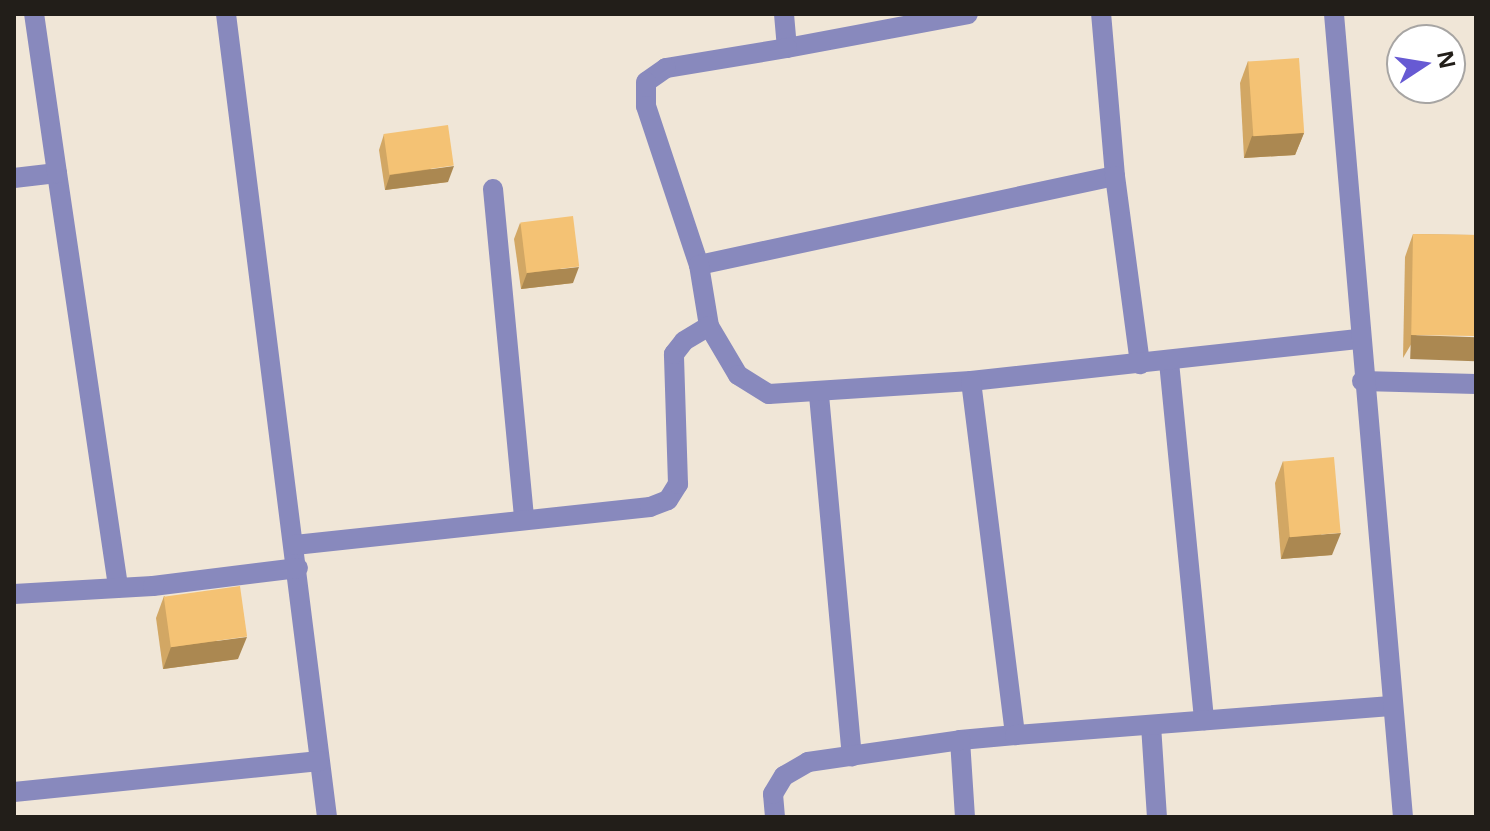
<!DOCTYPE html>
<style>
body{margin:0}
#map{position:relative;width:1490px;height:831px;overflow:hidden;background:#f0e6d7;font-family:"Noto Sans",sans-serif}
div>[style]{position:absolute}
[style*='--x']{left:calc(var(--x)*1px);top:calc(var(--y)*1px);width:calc(var(--w)*1px);rotate:calc(var(--a)*1deg)}
.minor>*{height:20px;margin:-10px;padding:0 10px;transform-origin:10px;border-radius:10px;background:#8889bd}
.tertiary>*{height:20px;margin:-10px;padding:0 10px;transform-origin:10px;border-radius:10px;background:#8889bd}
.wall>*{inset:0;background:#d2a764}
.shaded-wall>*{inset:0;background:#ab8851;transform-origin:0 0}
.building>*{inset:0;background:#f4c274;transform-origin:0 0}
span{translate:-50% -50%;white-space:nowrap;text-align:center;line-height:1.15;-webkit-text-stroke:6px #fff;paint-order:stroke}
.frame{position:absolute;inset:0;border:16px solid #221e19;pointer-events:none}
.north{position:absolute;left:1386px;top:24px;width:80px;height:80px;box-sizing:border-box;background:#fff;border:2px solid #a7a5a3;border-radius:50%;rotate:78deg;font-size:22px;font-weight:700;line-height:32px;text-align:center;color:#221e19}
.north::after{content:'';display:block;margin:auto;width:28px;height:36px;background:#675ad3;clip-path:polygon(50% 0,100% 100%,50% 72%,0 100%)}
</style>
<div id="map">
<div class="minor">
<div style="--x:226;--y:14;--w:809;--a:82.83"></div>
<div style="--x:784;--y:14;--w:34;--a:85"></div>
<div style="--x:787;--y:48;--w:184;--a:-10.6"></div>
<div style="--x:787;--y:48;--w:123;--a:170.6"></div>
<div style="--x:666;--y:68;--w:24;--a:145"></div>
<div style="--x:646;--y:82;--w:24;--a:90"></div>
<div style="--x:646;--y:106;--w:168;--a:71.6"></div>
<div style="--x:699;--y:265;--w:425;--a:-12.1"></div>
<div style="--x:1115;--y:176;--w:163;--a:-94.9"></div>
<div style="--x:57;--y:173;--w:419;--a:81.6"></div>
<div style="--x:1115;--y:176;--w:190;--a:82.4"></div>
<div style="--x:14;--y:178;--w:43;--a:-6.6"></div>
<div style="--x:57;--y:173;--w:161;--a:-98.2"></div>
<div style="--x:493;--y:189;--w:330;--a:84.6"></div>
<div style="--x:699;--y:265;--w:62;--a:80.7"></div>
<div style="--x:1169;--y:362;--w:360;--a:84.4"></div>
<div style="--x:971;--y:381;--w:389;--a:-6.2"></div>
<div style="--x:1362;--y:381;--w:114;--a:1.5"></div>
<div style="--x:819;--y:395;--w:363;--a:84.8"></div>
<div style="--x:295;--y:545;--w:357;--a:-6.1"></div>
<div style="--x:650;--y:507;--w:19;--a:-21"></div>
<div style="--x:668;--y:500;--w:19;--a:-58"></div>
<div style="--x:678;--y:484;--w:130;--a:-91.8"></div>
<div style="--x:674;--y:354;--w:16;--a:-52"></div>
<div style="--x:684;--y:341;--w:29;--a:-31"></div>
<div style="--x:709;--y:326;--w:57;--a:59.4"></div>
<div style="--x:738;--y:375;--w:36;--a:32"></div>
<div style="--x:769;--y:394;--w:202;--a:-3.7"></div>
<div style="--x:971;--y:381;--w:357;--a:82.9"></div>
<div style="--x:1015;--y:735;--w:55;--a:174.8"></div>
<div style="--x:960;--y:740;--w:77;--a:86.3"></div>
<div style="--x:14;--y:594;--w:139;--a:-3.3"></div>
<div style="--x:153;--y:586;--w:146;--a:-7.1"></div>
<div style="--x:1151;--y:725;--w:92;--a:86.3"></div>
<div style="--x:1015;--y:735;--w:377;--a:-4.4"></div>
<div style="--x:14;--y:792;--w:307;--a:-5.8"></div>
<div style="--x:775;--y:817;--w:23;--a:-95"></div>
<div style="--x:773;--y:794;--w:21;--a:-59"></div>
<div style="--x:784;--y:776;--w:28;--a:-30"></div>
<div style="--x:808;--y:762;--w:154;--a:-8.2"></div>
</div>
<div class="tertiary">
<div style="--x:1334;--y:14;--w:806;--a:85.09"></div>
</div>
<div class="wall">
<div style="clip-path:polygon(1248px 61px,1304px 133px,1295px 155px,1244px 158px,1240px 83px)"></div>
<div style="clip-path:polygon(384px 134px,448px 182px,385px 190px,379px 150px)"></div>
<div style="clip-path:polygon(520px 223px,573px 283px,521px 289px,514px 239px)"></div>
<div style="clip-path:polygon(1413px 234px,1476px 235px,1403px 358px,1405px 257px)"></div>
<div style="clip-path:polygon(1283px 461px,1332px 555px,1281px 559px,1275px 483px)"></div>
<div style="clip-path:polygon(164px 596px,238px 659px,163px 669px,156px 618px)"></div>
</div>
<div class="shaded-wall">
<div style="clip-path:polygon(1304px 133px,1295px 155px,1244px 158px,1252px 136px)"></div>
<div style="clip-path:polygon(454px 166px,448px 182px,385px 190px,390px 175px)"></div>
<div style="clip-path:polygon(579px 267px,573px 283px,521px 289px,527px 273px)"></div>
<div style="left:1411px;top:335px;width:65px;height:24px;rotate:2deg"></div>
<div style="clip-path:polygon(1341px 533px,1332px 555px,1281px 559px,1289px 537px)"></div>
<div style="clip-path:polygon(247px 637px,238px 659px,163px 669px,171px 647px)"></div>
</div>
<div class="building">
<div style="left:1299px;top:58px;width:75px;height:51px;rotate:86deg"></div>
<div style="left:448px;top:125px;width:41px;height:65px;rotate:82deg"></div>
<div style="left:573px;top:216px;width:51px;height:53px;rotate:83deg"></div>
<div style="left:1413px;top:234px;width:63px;height:101px;rotate:1deg"></div>
<div style="left:1334px;top:457px;width:76px;height:51px;rotate:85deg"></div>
<div style="left:240px;top:586px;width:51px;height:77px;rotate:82deg"></div>
</div>
<div class="frame"></div>
<div class="north">N</div>
</div>
